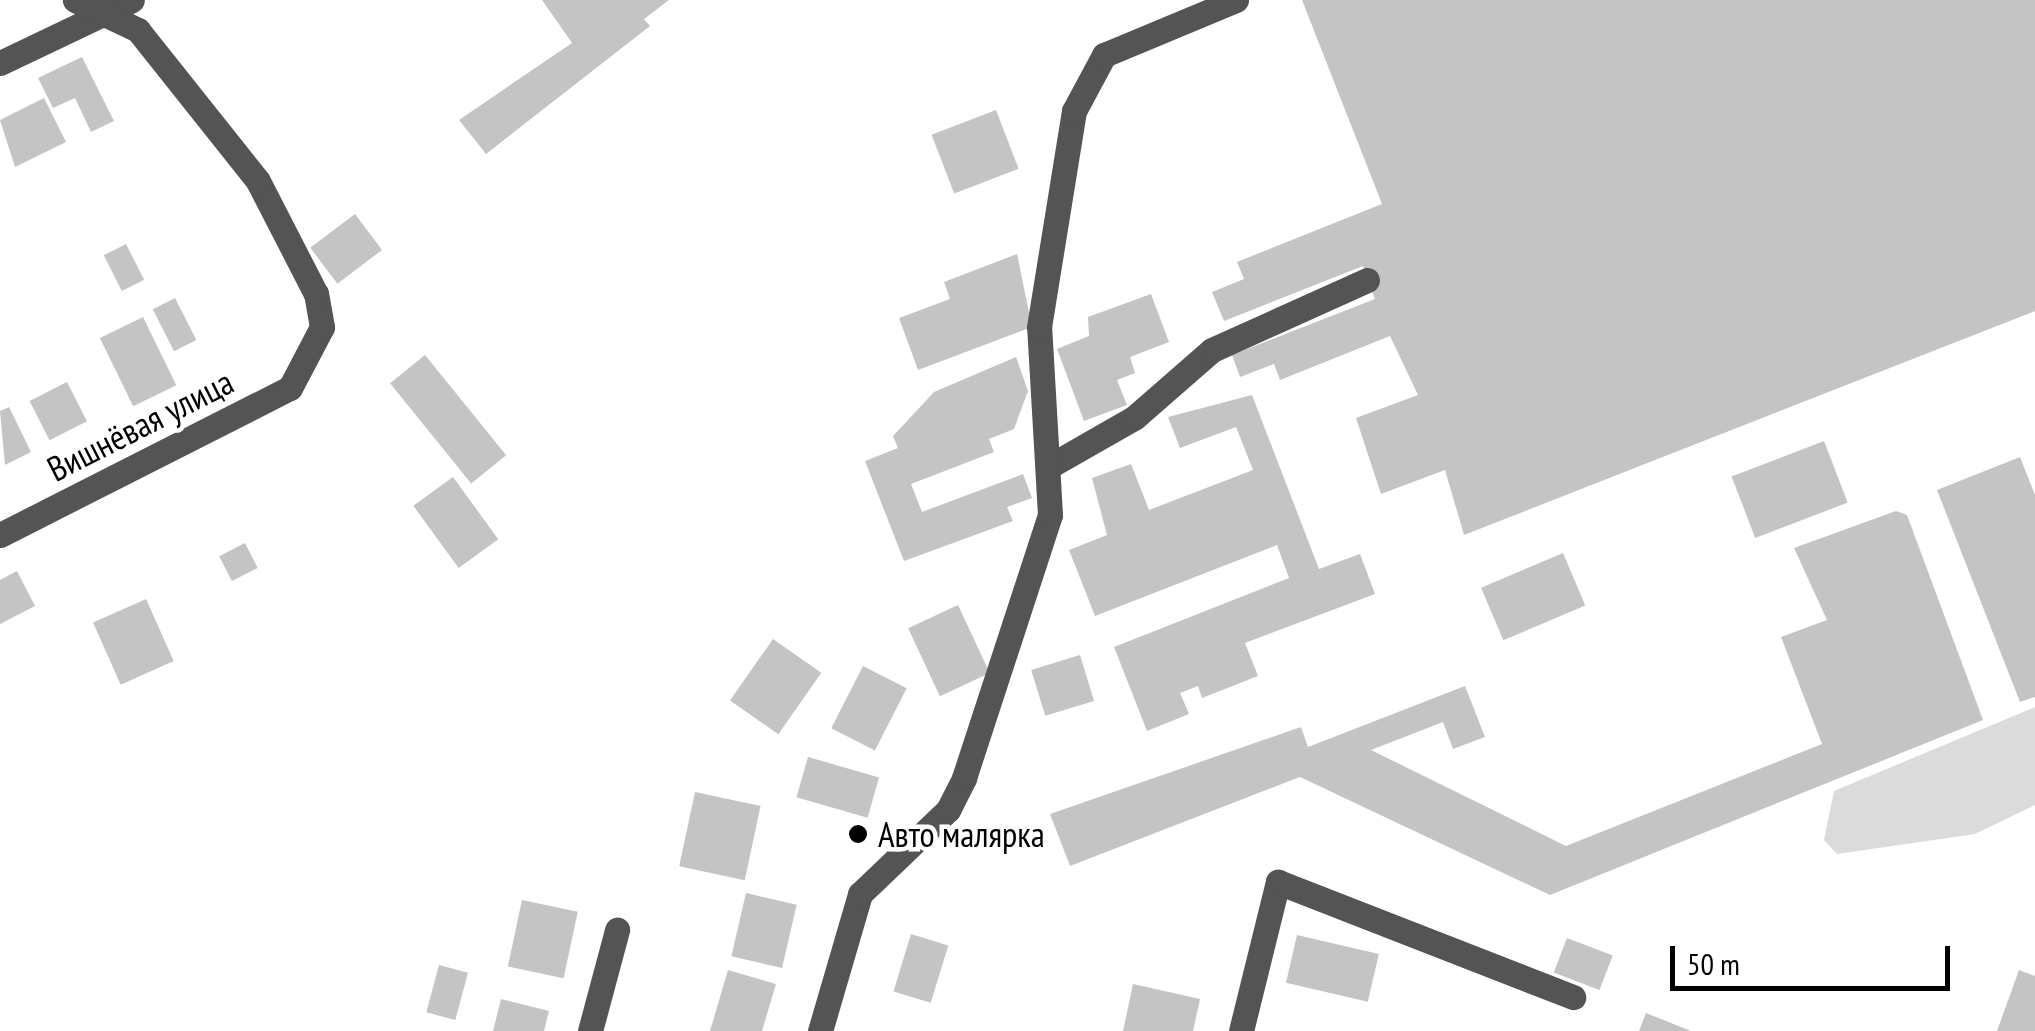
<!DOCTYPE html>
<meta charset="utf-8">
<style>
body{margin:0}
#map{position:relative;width:2035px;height:1031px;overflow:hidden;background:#fff;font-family:"PT Sans Narrow",sans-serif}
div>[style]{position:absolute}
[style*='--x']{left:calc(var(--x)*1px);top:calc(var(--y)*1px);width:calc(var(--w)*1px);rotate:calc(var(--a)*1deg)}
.green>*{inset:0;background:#dbdbdb}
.building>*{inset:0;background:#c4c4c4;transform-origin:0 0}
.minor>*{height:25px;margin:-12.5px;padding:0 12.5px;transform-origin:12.5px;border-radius:12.5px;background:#545454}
.dots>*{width:28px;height:28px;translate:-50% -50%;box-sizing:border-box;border:5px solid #fff;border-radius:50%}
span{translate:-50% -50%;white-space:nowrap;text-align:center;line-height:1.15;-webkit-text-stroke:9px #fff;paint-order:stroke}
.street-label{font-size:35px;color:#000}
.poi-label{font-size:35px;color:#000}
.left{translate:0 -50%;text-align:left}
.scale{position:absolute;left:1670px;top:946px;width:280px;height:45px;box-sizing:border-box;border:5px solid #000;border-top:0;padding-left:12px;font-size:30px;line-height:35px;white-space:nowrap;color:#000;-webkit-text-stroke:8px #fff;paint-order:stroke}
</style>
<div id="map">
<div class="green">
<div style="clip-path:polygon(2035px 707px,2035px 805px,1975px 834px,1837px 854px,1824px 840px,1834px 791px)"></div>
</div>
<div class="building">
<div style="clip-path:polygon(542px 0,669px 0,644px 19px,650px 26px,486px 154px,459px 120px,572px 43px)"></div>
<div style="clip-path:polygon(1302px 0,2035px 0,2035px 311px,1464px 535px,1445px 470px,1381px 494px,1356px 418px,1418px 395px,1390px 336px,1280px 380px,1274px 364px,1240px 377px,1232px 355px,1375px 299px,1363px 266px,1224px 321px,1212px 292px,1244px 279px,1237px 262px,1382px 204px)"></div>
<div style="clip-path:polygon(82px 57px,114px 121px,91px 132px,75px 98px,53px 108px,38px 78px)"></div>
<div style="clip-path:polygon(44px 98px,66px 142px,15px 167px,0 120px)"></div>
<div style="left:996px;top:110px;width:63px;height:69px;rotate:69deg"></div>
<div style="left:355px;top:214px;width:45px;height:56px;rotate:53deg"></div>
<div style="left:126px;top:244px;width:40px;height:25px;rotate:63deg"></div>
<div style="clip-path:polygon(1017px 254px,1032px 327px,918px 370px,899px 318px,950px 299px,944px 282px)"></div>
<div style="clip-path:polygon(1151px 294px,1169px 342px,1130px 357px,1135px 373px,1117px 380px,1127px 405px,1084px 421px,1057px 349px,1089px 336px,1088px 317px)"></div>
<div style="left:175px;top:298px;width:47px;height:25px;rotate:63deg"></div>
<div style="left:143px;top:317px;width:76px;height:48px;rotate:64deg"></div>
<div style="left:425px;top:355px;width:129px;height:45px;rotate:51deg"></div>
<div style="clip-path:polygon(1016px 357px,1028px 391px,1014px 429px,989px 439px,994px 452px,911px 484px,922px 512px,1023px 474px,1032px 498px,1007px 507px,1013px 521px,904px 561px,865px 461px,898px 448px,893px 436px,934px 392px)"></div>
<div style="left:67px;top:382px;width:44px;height:42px;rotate:63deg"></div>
<div style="clip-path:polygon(1252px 395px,1319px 569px,1360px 554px,1375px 594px,1245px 643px,1258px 676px,1202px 698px,1198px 686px,1180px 693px,1189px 714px,1147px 731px,1114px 647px,1289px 578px,1277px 545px,1095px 616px,1069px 550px,1107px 535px,1092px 478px,1131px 464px,1149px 510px,1253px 470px,1236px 427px,1180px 448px,1168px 417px)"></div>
<div style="clip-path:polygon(9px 407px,31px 452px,5px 465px,0 411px)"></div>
<div style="left:1824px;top:441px;width:66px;height:99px;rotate:69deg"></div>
<div style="clip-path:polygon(2020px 457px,2035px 495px,2035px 697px,2020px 702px,1937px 490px)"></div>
<div style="left:453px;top:477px;width:77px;height:49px;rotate:54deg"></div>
<div style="clip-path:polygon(1896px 511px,1907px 515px,1983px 720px,1550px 895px,1300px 777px,1070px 866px,1050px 814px,1301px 727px,1308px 747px,1465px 686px,1485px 737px,1453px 749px,1443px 722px,1371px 750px,1566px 846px,1822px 744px,1781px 637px,1827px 620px,1794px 548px)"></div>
<div style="left:245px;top:543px;width:28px;height:29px;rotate:63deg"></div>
<div style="left:1563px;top:553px;width:57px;height:89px;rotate:67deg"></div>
<div style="clip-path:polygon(17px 571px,35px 606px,0 624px,0 580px)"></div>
<div style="left:146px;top:599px;width:68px;height:58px;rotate:66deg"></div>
<div style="left:958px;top:605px;width:75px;height:55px;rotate:65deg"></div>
<div style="left:773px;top:639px;width:59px;height:75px;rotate:35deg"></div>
<div style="left:1080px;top:655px;width:48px;height:51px;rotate:73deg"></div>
<div style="left:863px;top:666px;width:49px;height:70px;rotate:27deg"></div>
<div style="left:808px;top:757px;width:74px;height:42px;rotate:16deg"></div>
<div style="left:695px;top:792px;width:67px;height:76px;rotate:12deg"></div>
<div style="left:746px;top:893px;width:52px;height:65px;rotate:13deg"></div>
<div style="left:522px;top:900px;width:57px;height:68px;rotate:12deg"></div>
<div style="left:911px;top:934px;width:39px;height:60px;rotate:17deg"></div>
<div style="left:1297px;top:935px;width:84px;height:49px;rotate:13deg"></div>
<div style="left:1567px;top:938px;width:49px;height:37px;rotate:21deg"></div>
<div style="left:439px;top:965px;width:30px;height:49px;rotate:15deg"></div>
<div style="clip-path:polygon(728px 970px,776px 984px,762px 1031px,710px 1031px)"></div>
<div style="clip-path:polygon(2019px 970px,2035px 976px,2035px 1031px,1997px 1031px)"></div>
<div style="clip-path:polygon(1133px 984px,1200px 999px,1193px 1031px,1123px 1031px)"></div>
<div style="clip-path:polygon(501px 999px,549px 1011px,544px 1031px,493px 1031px)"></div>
<div style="clip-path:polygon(1646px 1013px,1691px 1031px,1639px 1031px)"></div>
</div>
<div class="minor">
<div style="--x:0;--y:63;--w:146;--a:-25.5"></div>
<div style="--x:1048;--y:467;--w:99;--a:-29.7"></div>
<div style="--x:1134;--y:418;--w:103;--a:-41.1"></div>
<div style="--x:1212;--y:350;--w:170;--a:-24.3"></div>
<div style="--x:0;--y:535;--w:325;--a:-26.9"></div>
<div style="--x:290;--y:388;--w:69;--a:-62.3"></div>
<div style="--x:322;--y:327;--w:34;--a:-100"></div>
<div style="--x:316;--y:294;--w:127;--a:-117.2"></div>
<div style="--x:258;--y:181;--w:193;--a:-128.5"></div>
<div style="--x:138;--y:30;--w:70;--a:-154.5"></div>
<div style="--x:590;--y:1031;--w:105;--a:-75"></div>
<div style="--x:820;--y:1031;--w:143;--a:-73.7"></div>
<div style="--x:860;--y:894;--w:122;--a:-43.7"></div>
<div style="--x:948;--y:810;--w:36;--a:-63"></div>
<div style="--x:964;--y:778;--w:277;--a:-71.9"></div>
<div style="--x:1050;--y:515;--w:188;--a:-93.3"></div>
<div style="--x:1039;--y:327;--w:219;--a:-80.8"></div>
<div style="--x:1074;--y:111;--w:64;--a:-61.8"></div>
<div style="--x:1104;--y:55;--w:143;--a:-22.6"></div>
<div style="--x:1241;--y:1031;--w:154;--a:-76.1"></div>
<div style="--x:1278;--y:882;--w:317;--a:21.3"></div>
</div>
<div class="dots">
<div style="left:858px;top:834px;background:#000"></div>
</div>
<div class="street-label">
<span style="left:140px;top:425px;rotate:-27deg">Вишнёвая улица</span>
</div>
<div class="poi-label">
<span class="left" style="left:878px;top:834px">Авто малярка</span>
</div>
<div class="scale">50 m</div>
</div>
